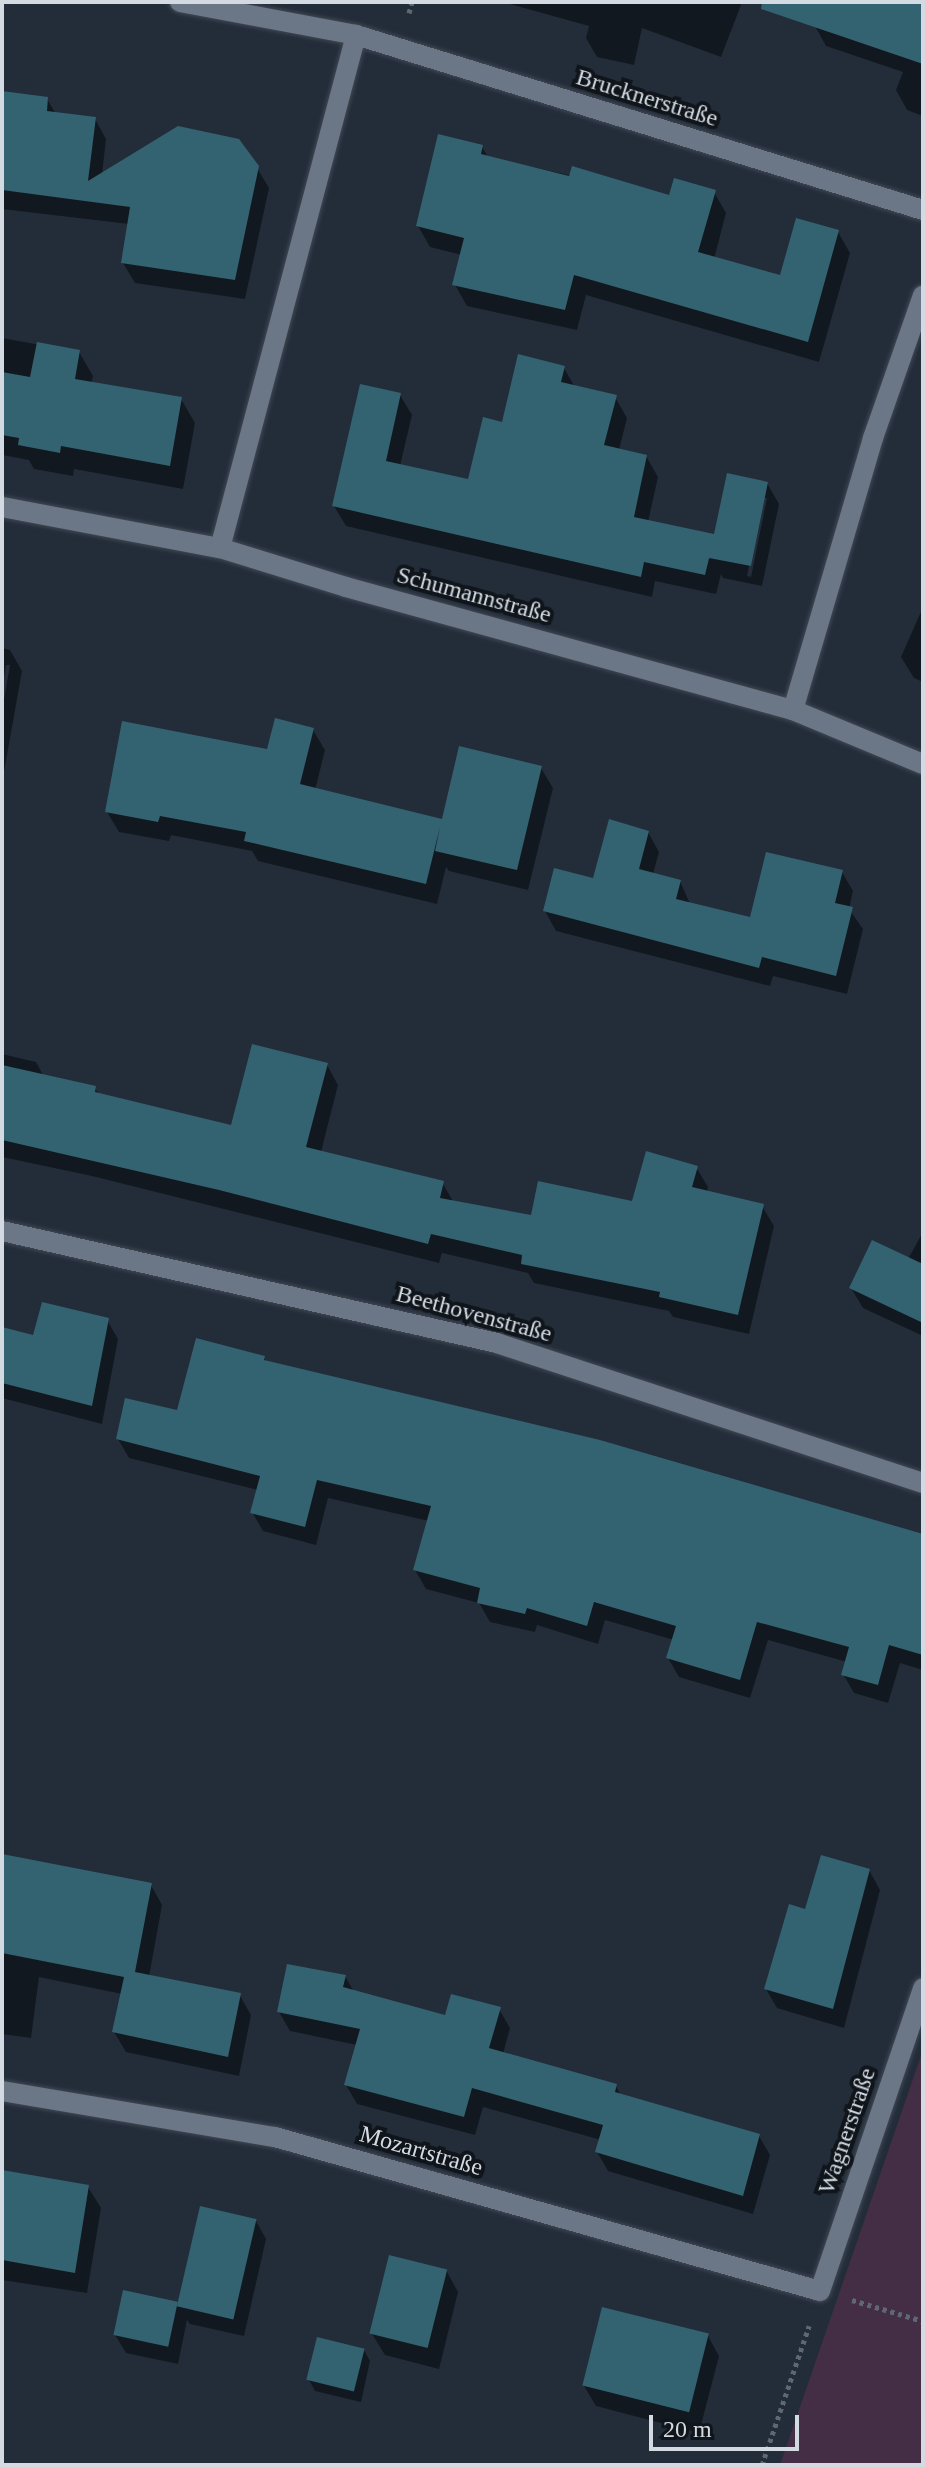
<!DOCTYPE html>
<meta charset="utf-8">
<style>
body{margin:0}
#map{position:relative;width:925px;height:2467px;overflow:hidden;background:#232d3a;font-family:Georgia,serif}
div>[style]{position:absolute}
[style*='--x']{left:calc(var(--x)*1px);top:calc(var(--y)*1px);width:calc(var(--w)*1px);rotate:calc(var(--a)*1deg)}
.green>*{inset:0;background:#432e45}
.shadow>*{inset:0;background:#0007}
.building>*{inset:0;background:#336270;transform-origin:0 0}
.path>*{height:5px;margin-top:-2.5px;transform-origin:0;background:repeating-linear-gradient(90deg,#5e6772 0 4px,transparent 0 8px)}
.roads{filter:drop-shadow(0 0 2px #404853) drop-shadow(0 0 2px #404853)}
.street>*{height:20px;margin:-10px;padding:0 10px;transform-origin:10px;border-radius:10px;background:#6b7786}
span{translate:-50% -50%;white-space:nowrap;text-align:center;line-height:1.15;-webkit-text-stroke:8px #10151b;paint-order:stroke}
.street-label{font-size:24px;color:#d3dae2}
.frame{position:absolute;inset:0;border:4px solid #d3dae2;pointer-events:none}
.scale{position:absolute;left:649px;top:2415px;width:150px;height:36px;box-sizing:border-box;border:4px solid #d3dae2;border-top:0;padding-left:10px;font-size:24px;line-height:28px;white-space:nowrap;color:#d3dae2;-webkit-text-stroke:6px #10151b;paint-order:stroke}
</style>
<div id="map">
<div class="green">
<div style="clip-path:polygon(923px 2050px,923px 2465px,780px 2465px)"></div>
</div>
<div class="shadow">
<div style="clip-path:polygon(503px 2px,739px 2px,741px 5px,721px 57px,642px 28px,634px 65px,597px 57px,586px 38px,589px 26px)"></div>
<div style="clip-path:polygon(823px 2px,923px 2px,923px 116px,907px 110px,896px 90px,903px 72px,826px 46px,815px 26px)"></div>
<div style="clip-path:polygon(2px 93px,47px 99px,56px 114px,95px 119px,106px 139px,102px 175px,257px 168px,269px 188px,245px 299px,135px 283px,123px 263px,129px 224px,2px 209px)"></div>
<div style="clip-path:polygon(482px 147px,488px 157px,671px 198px,714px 192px,726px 213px,714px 259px,781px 278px,838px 232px,850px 253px,819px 362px,586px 295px,577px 330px,467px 306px,455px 285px,462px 255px,430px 247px,418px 226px)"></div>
<div style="clip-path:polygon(2px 338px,79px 352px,93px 376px,91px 384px,181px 399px,195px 423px,183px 489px,74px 469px,73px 476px,34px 469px,29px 460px,2px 455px)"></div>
<div style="clip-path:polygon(evenodd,564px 368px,575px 387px,615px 397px,627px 418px,619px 450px,646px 456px,658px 477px,648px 522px,716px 536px,767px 483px,779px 504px,762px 586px,723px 578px,721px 574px,716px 594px,655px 581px,652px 597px,346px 526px,334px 506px,400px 395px,412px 415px,400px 466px,470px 481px,504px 424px,564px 368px,763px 498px,767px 498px,751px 577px,747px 576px,763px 498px)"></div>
<div style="clip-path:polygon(923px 607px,923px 682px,914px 678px,901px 657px)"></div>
<div style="clip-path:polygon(2px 648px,10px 650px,22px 671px,2px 783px,2px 711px,10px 665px,6px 665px,2px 689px)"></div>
<div style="clip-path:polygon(313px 730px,325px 750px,315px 790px,444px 821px,541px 768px,553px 788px,528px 890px,449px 871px,446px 867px,437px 904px,258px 861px,252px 851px,171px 835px,169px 841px,119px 832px,107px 812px,268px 751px)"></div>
<div style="clip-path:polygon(648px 832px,659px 852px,653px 874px,680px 881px,690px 904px,751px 919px,842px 872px,853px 891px,849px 909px,863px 929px,847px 994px,773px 976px,770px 986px,556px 931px,545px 911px,595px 880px)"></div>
<div style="clip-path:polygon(2px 1054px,36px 1062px,44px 1077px,95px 1088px,99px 1095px,232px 1127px,327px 1065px,338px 1085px,321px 1152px,442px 1182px,454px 1203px,532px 1217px,633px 1203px,696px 1167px,708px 1187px,707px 1192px,762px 1206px,774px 1226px,749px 1334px,673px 1317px,669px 1311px,534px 1283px,528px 1273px,442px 1253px,439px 1263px,92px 1176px,2px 1157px)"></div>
<div style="clip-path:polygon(923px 1232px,923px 1336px,863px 1308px,851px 1288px,908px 1259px)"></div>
<div style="clip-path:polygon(107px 1320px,118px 1339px,102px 1424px,2px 1398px,2px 1329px,35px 1338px)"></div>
<div style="clip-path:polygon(264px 1358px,267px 1363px,923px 1537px,923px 1670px,900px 1663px,888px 1703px,854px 1693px,843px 1674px,847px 1662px,768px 1640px,750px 1698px,679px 1677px,668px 1658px,674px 1640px,605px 1620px,598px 1644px,537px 1625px,535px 1632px,490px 1622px,479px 1603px,426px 1589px,415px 1570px,429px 1521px,328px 1498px,316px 1545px,263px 1531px,252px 1512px,258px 1490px,129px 1458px,118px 1439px,179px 1412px)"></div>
<div style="clip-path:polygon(2px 1857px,151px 1885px,162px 1905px,149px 1977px,239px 1994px,251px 2015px,239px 2076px,126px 2052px,114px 2032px,122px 1994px,39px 1977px,31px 2038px,2px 2034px)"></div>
<div style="clip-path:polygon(869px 1870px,880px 1890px,844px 2028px,777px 2008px,766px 1989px,806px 1911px)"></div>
<div style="clip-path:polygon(345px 1976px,354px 1992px,447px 2018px,499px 2009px,510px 2028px,503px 2054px,616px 2086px,621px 2096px,759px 2136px,770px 2155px,753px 2214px,608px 2171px,597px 2152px,601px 2140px,483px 2107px,475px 2135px,357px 2104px,346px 2085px,357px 2045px,290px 2031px,279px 2012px)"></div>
<div style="clip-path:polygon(2px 2172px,88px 2187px,101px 2208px,87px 2293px,2px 2280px)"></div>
<div style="clip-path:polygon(201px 2208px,256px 2221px,266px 2239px,244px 2336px,190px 2324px,187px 2320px,178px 2364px,126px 2353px,115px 2335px,176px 2303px,179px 2307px)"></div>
<div style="clip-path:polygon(446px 2270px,458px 2292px,439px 2369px,385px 2355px,372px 2334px)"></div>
<div style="clip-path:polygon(708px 2336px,719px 2356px,699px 2433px,596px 2406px,584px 2386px)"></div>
<div style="clip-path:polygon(364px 2350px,370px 2361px,361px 2402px,315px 2391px,309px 2380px)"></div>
</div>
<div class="building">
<div style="clip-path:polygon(762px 2px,923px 2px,923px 64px,761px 9px)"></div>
<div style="clip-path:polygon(2px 91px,48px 97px,47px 111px,96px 117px,88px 181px,178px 126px,239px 139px,259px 166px,235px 280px,121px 263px,130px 207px,2px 190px)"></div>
<div style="clip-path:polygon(438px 134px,483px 145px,481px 154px,569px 176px,572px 166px,669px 195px,674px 178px,716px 190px,698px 252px,780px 275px,796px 218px,839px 230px,808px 342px,574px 275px,565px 310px,452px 285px,464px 238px,416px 226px)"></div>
<div style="clip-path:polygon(37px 342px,80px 350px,75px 379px,182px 397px,170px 466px,61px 446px,60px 453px,18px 445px,19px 438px,2px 435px,2px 372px,30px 377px)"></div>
<div style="clip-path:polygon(518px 354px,565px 366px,561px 382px,617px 395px,604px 445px,647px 455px,634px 517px,714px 534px,727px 473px,768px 482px,751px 566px,709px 558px,713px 542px,705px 575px,644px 562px,641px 577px,332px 506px,360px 384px,401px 393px,386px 461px,468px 479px,483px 417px,502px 422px)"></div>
<div style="clip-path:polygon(275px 718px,314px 728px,300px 784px,442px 819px,459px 746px,542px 766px,517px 870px,435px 851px,440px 827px,426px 884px,244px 841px,246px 832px,160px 816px,158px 822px,105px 812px,122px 721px,267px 749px)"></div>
<div style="clip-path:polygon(609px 819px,649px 831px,639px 869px,681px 880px,676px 899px,750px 917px,766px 852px,843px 870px,835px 903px,853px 907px,836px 976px,762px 957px,759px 968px,543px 911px,554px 868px,593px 878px)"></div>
<div style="clip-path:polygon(252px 1044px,328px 1063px,306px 1147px,444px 1181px,440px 1198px,531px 1215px,538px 1181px,632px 1201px,646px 1151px,698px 1166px,692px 1187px,764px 1204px,738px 1315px,659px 1297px,660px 1292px,521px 1264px,522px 1255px,431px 1234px,428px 1244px,219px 1190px,2px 1140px,2px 1065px,96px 1086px,95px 1092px,231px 1125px)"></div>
<div style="clip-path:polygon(872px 1240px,923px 1264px,923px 1323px,849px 1288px)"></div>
<div style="clip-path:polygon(42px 1302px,109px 1318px,92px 1406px,2px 1383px,2px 1327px,33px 1335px)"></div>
<div style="clip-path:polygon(196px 1338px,265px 1356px,264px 1360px,600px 1440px,923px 1534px,923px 1655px,889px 1645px,878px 1685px,841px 1675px,849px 1647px,757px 1622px,740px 1680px,666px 1658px,676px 1626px,594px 1602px,587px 1626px,527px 1608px,525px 1614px,477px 1603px,480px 1588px,413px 1570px,431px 1506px,317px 1480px,305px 1527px,250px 1513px,260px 1476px,116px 1439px,125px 1398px,177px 1410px)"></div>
<div style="clip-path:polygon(2px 1854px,152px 1883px,135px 1972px,241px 1993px,228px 2057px,112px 2032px,124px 1977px,2px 1953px)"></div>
<div style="clip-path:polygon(821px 1855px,870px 1869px,833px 2009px,764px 1989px,789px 1904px,805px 1909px)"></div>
<div style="clip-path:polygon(287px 1964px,346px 1975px,343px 1987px,445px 2015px,451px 1994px,501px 2007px,489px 2048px,617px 2084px,615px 2092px,760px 2134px,743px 2196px,595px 2152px,603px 2125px,472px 2088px,464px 2117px,344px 2085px,360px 2029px,277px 2012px)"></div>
<div style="clip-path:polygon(2px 2170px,89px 2185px,75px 2273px,2px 2260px)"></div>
<div style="left:200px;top:2206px;width:58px;height:103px;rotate:13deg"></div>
<div style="left:389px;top:2255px;width:60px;height:81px;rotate:14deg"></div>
<div style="left:123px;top:2290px;width:56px;height:46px;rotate:12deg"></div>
<div style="left:602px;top:2307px;width:110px;height:81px;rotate:14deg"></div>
<div style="left:317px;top:2337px;width:49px;height:44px;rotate:14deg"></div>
</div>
<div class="path">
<div style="--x:409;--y:13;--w:11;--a:-75"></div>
<div style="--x:852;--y:2300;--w:74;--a:16.5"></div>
<div style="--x:762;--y:2465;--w:147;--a:-71.3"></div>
</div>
<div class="roads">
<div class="street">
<div style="--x:180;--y:2;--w:179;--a:10.6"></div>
<div style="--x:356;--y:35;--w:593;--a:17.15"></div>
<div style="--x:2;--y:507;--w:222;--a:10.7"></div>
<div style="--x:220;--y:548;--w:132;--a:17.2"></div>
<div style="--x:346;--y:587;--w:464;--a:15.4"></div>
<div style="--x:793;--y:710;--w:141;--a:22.6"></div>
<div style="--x:220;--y:548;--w:531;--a:-75.15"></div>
<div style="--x:793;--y:710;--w:284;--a:-73.6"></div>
<div style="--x:873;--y:438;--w:151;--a:-70.7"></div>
<div style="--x:2;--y:1231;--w:508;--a:12.75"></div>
<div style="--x:497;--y:1343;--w:448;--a:18.2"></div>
<div style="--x:2;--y:2091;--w:277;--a:9.6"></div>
<div style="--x:275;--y:2137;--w:566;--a:15.78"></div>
<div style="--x:820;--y:2291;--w:320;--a:-71.2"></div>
</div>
</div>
<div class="street-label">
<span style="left:647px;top:98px;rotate:17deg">Brucknerstraße</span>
<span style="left:474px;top:595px;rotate:15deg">Schumannstraße</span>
<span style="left:474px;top:1314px;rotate:15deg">Beethovenstraße</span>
<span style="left:847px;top:2131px;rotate:-71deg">Wagnerstraße</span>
<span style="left:421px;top:2151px;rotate:16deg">Mozartstraße</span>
</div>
<div class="frame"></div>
<div class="scale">20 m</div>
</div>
